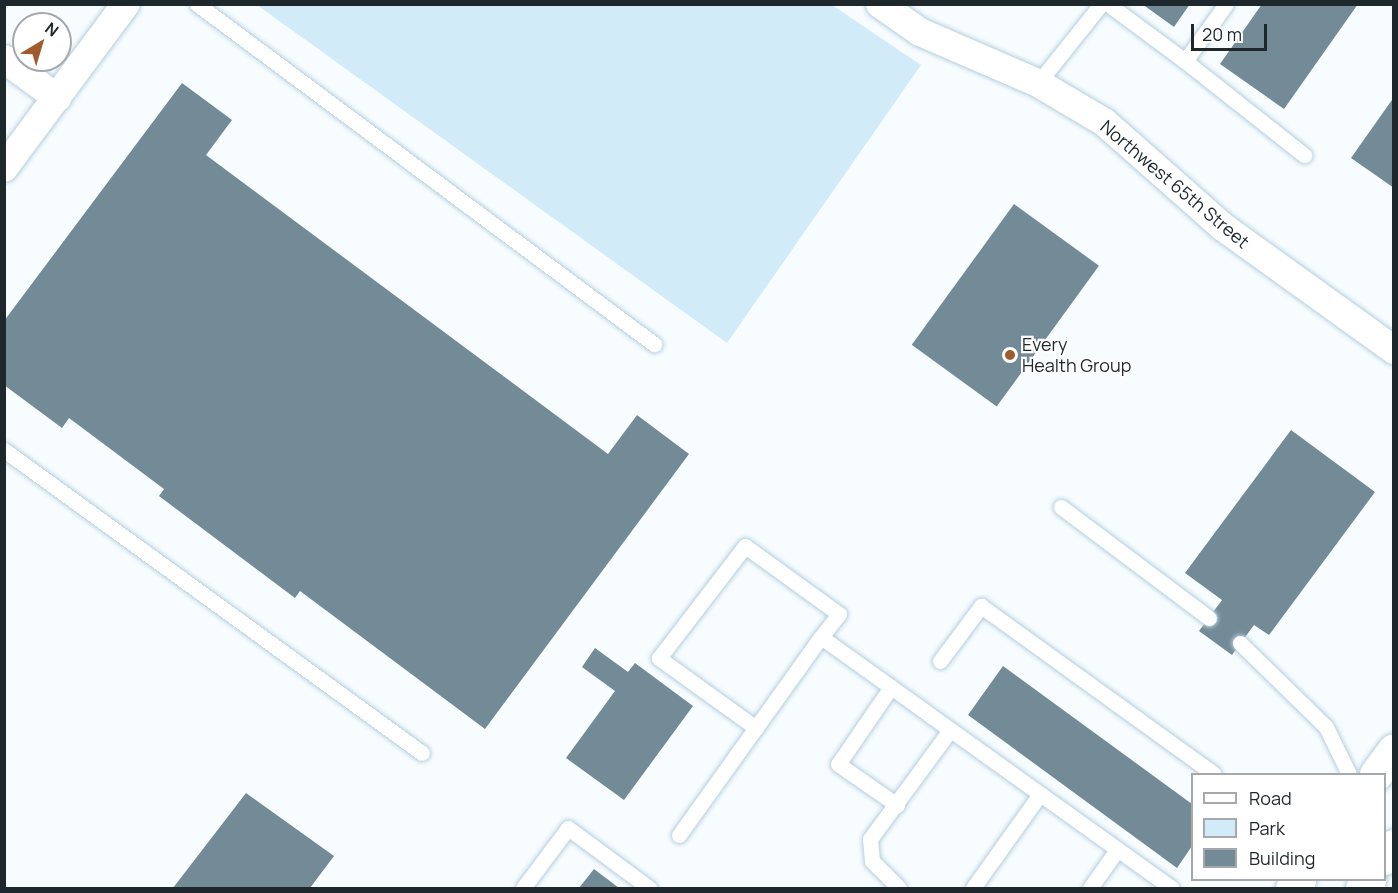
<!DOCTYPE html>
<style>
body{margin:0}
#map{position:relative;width:1398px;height:893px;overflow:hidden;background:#f7fcff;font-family:Manrope,sans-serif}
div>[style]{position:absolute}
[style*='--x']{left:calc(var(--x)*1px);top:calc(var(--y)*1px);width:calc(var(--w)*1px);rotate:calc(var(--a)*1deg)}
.green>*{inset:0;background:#d2ebf8}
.building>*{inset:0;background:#738a97;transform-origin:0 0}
.roads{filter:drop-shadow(0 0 2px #b5cedc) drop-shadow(0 0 2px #b5cedc)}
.service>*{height:15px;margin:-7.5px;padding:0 7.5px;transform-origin:7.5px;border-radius:7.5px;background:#fff}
.minor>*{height:28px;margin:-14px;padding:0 14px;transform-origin:14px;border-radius:14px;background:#fff}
.secondary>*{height:33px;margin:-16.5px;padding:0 16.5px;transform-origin:16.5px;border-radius:16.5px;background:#fff}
.dots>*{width:16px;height:16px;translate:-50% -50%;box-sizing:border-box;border:3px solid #fff;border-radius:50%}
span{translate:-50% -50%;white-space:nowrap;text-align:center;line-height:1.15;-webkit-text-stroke:4.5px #fff;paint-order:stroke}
.street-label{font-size:18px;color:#1d272c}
.poi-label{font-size:18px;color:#1d272c}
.left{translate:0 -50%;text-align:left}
.frame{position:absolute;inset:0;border:6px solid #1d272c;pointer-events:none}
.legend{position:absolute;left:1191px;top:773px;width:195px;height:108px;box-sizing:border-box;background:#fff;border:2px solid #a5a9ab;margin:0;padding:8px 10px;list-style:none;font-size:18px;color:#1d272c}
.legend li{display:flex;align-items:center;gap:12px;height:30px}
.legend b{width:30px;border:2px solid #a5a9ab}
.north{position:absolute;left:12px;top:12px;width:60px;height:60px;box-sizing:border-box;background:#fff;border:2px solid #a5a9ab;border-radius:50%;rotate:38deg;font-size:16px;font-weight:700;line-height:24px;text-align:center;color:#1d272c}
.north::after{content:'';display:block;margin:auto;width:21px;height:27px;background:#a05c2e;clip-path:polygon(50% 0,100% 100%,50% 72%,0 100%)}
.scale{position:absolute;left:1191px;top:24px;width:76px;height:27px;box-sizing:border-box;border:3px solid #1d272c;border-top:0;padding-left:8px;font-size:18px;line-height:21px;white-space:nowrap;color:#1d272c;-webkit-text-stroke:4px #fff;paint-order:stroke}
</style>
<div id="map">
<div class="green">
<div style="clip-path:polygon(257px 5px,832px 5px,921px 65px,727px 343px)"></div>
</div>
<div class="building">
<div style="clip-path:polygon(1142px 4px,1190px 4px,1174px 27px)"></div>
<div style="clip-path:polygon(1262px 4px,1358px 4px,1284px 109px,1220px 64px)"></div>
<div style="clip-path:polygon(182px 83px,232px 120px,206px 155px,608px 454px,637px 415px,689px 454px,485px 729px,300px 591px,295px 598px,159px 496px,164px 489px,69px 418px,62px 428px,4px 385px,4px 321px)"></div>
<div style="clip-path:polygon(1394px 97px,1394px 188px,1351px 158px)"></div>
<div style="left:1014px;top:204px;width:105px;height:174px;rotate:36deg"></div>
<div style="clip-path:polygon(1291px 430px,1375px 492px,1269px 635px,1254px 625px,1232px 655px,1199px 631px,1222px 600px,1185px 573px)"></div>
<div style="clip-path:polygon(595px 648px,628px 672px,635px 663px,693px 706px,624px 800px,566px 758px,615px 691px,582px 667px)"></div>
<div style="clip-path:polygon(1003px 666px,1192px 804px,1192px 846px,1177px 868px,968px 715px)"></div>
<div style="clip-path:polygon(246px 793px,334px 856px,310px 888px,173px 888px)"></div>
<div style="clip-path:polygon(594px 869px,619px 888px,579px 888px)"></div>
</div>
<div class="roads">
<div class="service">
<div style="--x:197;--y:4;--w:570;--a:36.65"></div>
<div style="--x:1108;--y:4;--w:96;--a:36.5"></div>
<div style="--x:1185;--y:61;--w:70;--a:-54.3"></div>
<div style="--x:1185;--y:61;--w:152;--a:38.3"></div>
<div style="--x:1038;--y:83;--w:101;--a:-51.4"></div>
<div style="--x:4;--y:450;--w:516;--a:35.94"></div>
<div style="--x:1061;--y:507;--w:185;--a:36.9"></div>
<div style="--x:1240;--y:643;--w:120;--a:44.3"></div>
<div style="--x:1326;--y:727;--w:52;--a:63.9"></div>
<div style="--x:940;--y:661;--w:69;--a:-53.3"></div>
<div style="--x:981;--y:606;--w:287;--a:35.8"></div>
<div style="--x:891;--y:687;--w:93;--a:124.5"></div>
<div style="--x:838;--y:764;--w:72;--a:34.8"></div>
<div style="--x:756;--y:728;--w:120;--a:-144.2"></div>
<div style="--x:659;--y:658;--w:141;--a:-52.5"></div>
<div style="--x:745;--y:546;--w:116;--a:35.9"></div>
<div style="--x:839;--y:614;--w:29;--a:128"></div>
<div style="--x:821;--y:637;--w:431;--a:35.6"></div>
<div style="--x:679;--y:835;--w:244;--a:-54.4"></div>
<div style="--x:523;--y:888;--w:75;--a:-53.1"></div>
<div style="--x:568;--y:828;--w:101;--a:36.5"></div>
<div style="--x:899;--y:888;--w:38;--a:-135"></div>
<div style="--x:872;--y:861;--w:22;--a:-95"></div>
<div style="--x:870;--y:839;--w:135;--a:-53.7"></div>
<div style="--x:973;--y:888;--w:115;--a:-54.5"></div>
<div style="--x:1090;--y:888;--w:47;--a:-54.6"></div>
</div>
<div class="minor">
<div style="--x:880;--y:4;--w:49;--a:35"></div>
<div style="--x:920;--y:32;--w:129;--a:23.4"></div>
<div style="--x:1038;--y:83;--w:77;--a:30.6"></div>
<div style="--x:1104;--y:122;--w:159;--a:41.4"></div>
<div style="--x:1223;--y:227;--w:211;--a:35.7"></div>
<div style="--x:4;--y:59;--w:66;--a:36.3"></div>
<div style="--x:4;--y:168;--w:204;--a:-53.4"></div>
</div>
<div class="secondary">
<div style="--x:1376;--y:774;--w:30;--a:-53"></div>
<div style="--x:1384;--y:858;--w:16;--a:-50"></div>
<div style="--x:1292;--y:888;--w:11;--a:-49"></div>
<div style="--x:1362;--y:888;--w:11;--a:-49"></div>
</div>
</div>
<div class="dots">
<div style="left:1010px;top:355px;background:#a05c2e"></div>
</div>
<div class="street-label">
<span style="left:1175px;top:184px;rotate:40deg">Northwest 65th Street</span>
</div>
<div class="poi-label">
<span class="left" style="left:1022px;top:355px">Every<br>Health Group</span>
</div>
<div class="frame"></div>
<ul class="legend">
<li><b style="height:8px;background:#fff"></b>Road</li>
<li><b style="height:16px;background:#d2ebf8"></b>Park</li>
<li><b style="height:16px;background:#738a97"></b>Building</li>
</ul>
<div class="north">N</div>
<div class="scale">20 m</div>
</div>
